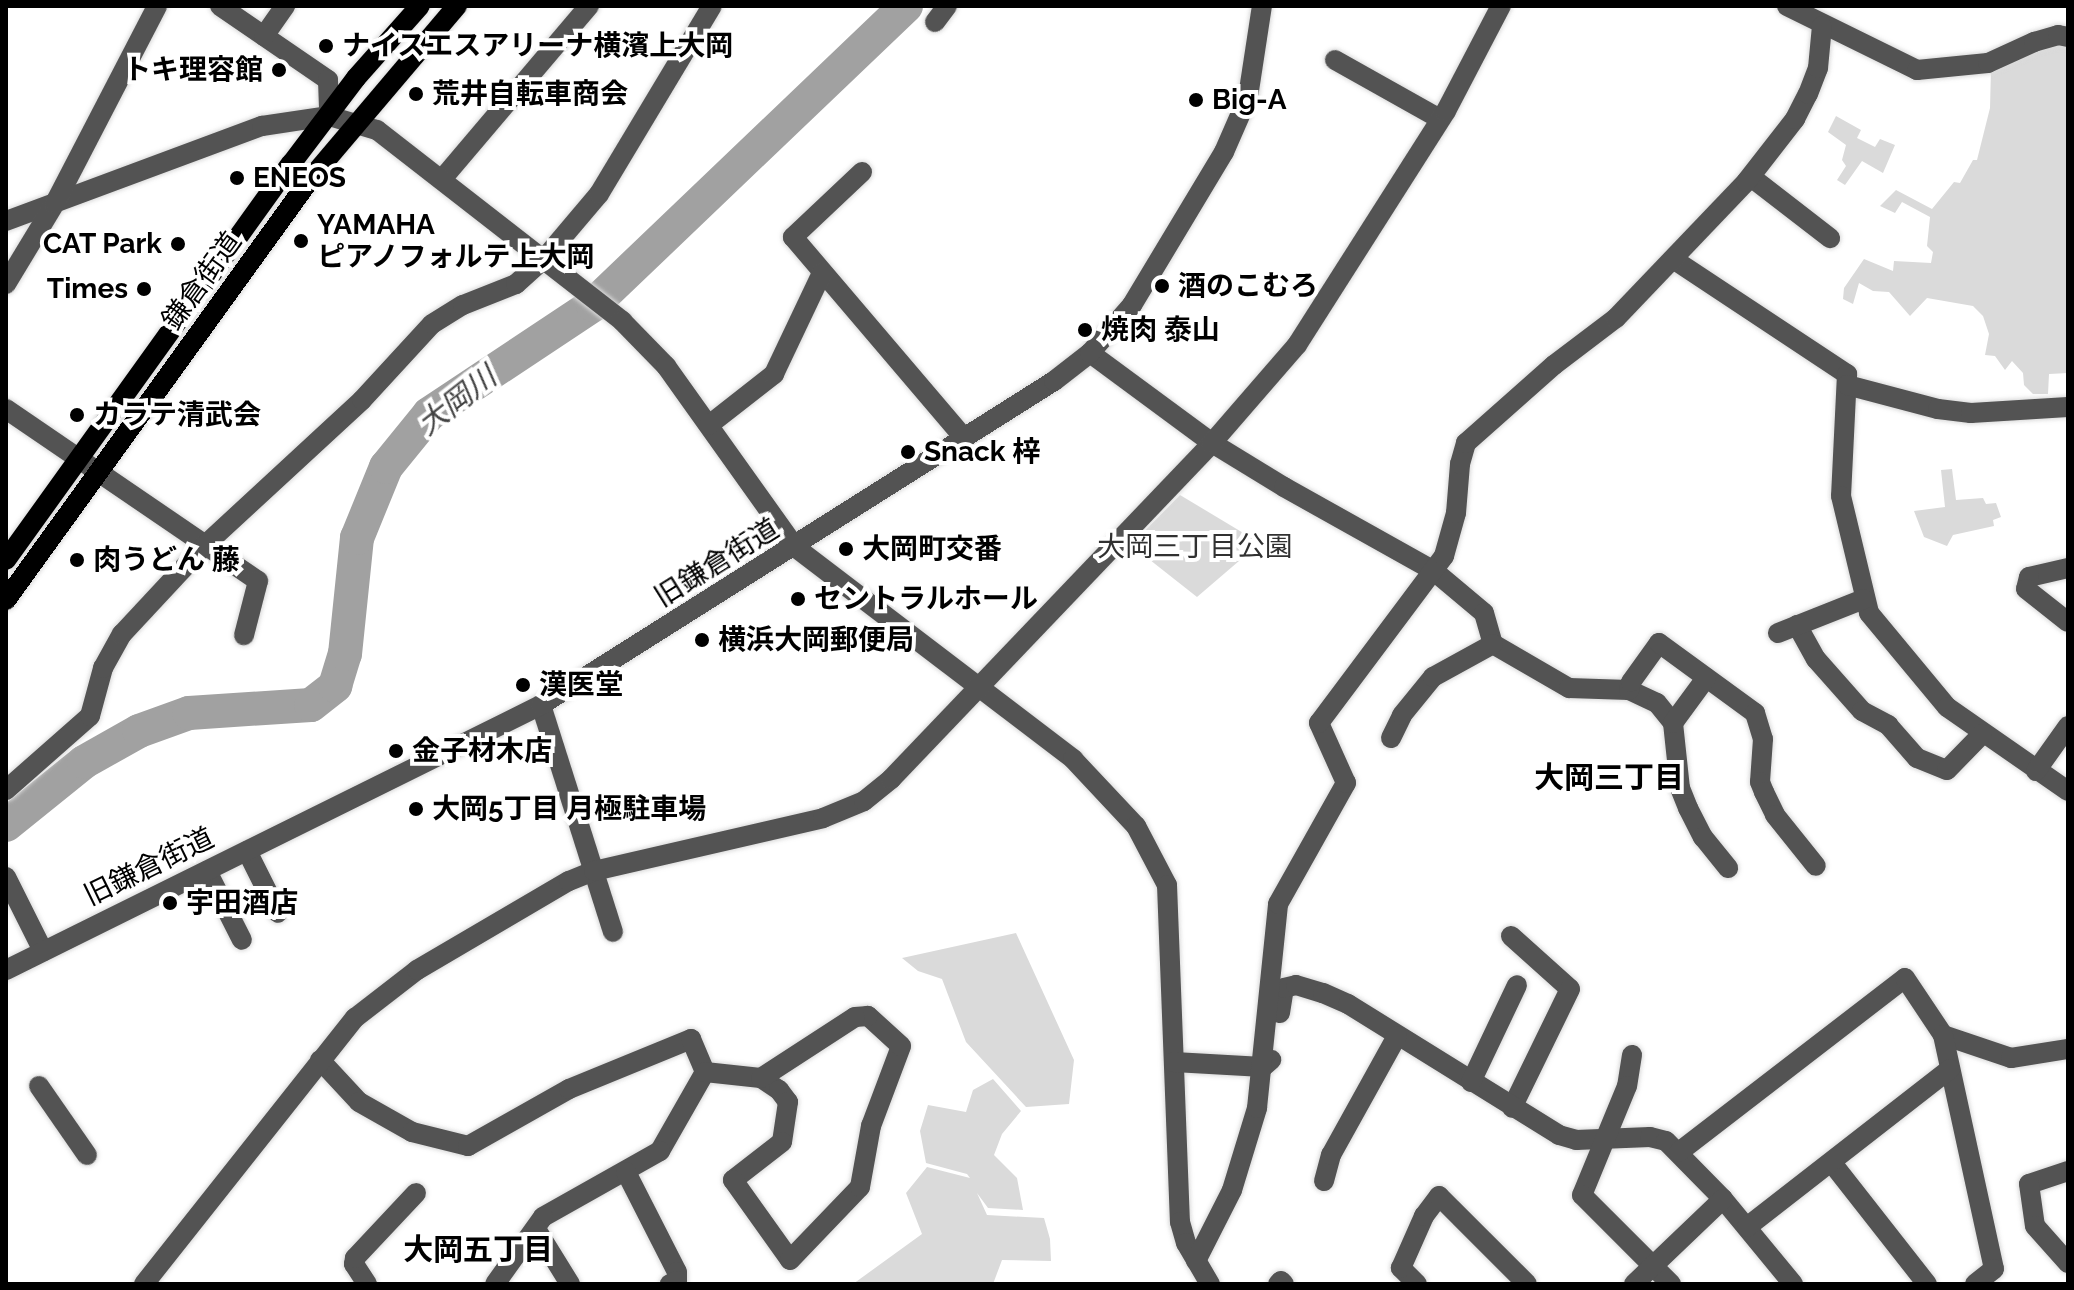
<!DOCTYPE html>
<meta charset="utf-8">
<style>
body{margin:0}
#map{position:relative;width:2074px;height:1290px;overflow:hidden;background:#fff;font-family:Raleway,"Noto Sans JP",sans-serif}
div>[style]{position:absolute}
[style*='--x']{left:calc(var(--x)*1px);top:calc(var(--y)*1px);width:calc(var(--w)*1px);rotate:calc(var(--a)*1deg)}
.green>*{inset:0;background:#dadada}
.river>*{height:34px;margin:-17px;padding:0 17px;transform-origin:17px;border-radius:17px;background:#a1a1a1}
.roads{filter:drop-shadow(0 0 2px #dbdbdb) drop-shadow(0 0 2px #dbdbdb)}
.minor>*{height:20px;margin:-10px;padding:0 10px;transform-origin:10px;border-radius:10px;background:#535353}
.major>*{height:20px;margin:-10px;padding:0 10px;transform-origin:10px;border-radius:10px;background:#000}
.dots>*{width:22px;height:22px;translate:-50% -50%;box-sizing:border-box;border:4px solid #fff;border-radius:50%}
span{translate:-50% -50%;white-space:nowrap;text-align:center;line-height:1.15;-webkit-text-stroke:8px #fff;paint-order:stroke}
.poi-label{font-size:28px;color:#000;font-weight:700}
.left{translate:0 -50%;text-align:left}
.right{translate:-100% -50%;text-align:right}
.street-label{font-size:28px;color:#000}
.park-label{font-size:28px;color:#313131}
.water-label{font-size:30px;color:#424242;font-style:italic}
.neighbourhood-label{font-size:30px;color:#000;font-weight:700}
.frame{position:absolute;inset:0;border:8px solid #000;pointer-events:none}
</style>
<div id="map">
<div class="green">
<div style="clip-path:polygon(2058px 42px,2068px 44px,2068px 373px,2049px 374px,2048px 394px,2033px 394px,2024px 385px,2023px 373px,2012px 361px,2005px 370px,1995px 356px,1985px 355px,1989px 334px,1983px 316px,1973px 306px,1927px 298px,1910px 316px,1889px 292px,1873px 291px,1859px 283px,1853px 304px,1843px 299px,1844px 288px,1864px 259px,1893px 271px,1894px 261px,1931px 263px,1933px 252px,1927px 246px,1930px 217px,1902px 202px,1895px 213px,1880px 206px,1896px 190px,1932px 209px,1954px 182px,1960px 183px,1973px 160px,1977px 160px,1990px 108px,1991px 68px)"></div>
<div style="clip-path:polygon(1836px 116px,1861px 130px,1857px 138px,1875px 147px,1880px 139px,1895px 145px,1883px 173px,1862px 161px,1845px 185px,1837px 180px,1846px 166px,1842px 160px,1846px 145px,1828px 132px)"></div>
<div style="clip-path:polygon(1952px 469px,1956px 500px,1983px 498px,1986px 504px,1996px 503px,2001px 517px,1993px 520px,1994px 526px,1953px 535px,1947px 546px,1924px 537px,1914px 511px,1945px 507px,1941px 470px)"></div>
<div style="clip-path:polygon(1180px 495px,1260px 543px,1197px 597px,1131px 545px)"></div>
<div style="clip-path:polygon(1016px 933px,1074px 1060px,1069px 1104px,1026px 1107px,966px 1042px,942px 979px,918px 971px,902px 958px)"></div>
<div style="clip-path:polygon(993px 1079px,1021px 1111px,1002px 1134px,994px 1155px,1017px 1178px,1023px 1210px,988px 1208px,977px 1193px,987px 1215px,1044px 1218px,1050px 1239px,1051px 1261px,1002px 1260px,993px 1284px,853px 1284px,922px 1234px,906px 1193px,927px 1167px,970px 1178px,967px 1174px,926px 1163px,920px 1131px,928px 1105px,966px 1112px,973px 1090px)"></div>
</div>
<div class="river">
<div style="--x:6;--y:825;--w:100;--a:-38.9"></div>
<div style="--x:84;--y:762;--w:63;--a:-29.4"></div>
<div style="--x:139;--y:731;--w:53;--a:-19.8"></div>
<div style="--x:189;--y:713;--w:122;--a:-3.8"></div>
<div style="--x:311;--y:705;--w:31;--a:-38"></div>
<div style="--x:335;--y:686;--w:34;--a:-73"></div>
<div style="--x:345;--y:654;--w:117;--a:-84.1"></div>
<div style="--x:357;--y:538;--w:77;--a:-67.8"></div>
<div style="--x:386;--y:467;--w:68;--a:-50.9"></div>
<div style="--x:429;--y:414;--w:197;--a:-33.6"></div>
<div style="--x:593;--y:305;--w:433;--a:-43.7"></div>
</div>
<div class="roads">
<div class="minor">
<div style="--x:220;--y:6;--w:131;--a:34.4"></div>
<div style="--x:328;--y:80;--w:36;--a:88"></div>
<div style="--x:1787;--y:6;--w:145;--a:26.2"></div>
<div style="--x:1917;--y:70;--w:71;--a:-5.6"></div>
<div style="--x:1988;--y:63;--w:51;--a:-24.5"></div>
<div style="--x:2034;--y:42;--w:25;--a:-16"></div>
<div style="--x:2058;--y:35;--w:10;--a:11"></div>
<div style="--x:935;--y:22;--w:20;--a:-53"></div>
<div style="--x:264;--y:36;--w:37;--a:-55"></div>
<div style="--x:1335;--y:60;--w:120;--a:29.3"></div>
<div style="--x:862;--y:172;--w:95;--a:136.7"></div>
<div style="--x:793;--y:237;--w:265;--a:49.6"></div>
<div style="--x:1751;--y:177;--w:100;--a:37.7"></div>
<div style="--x:443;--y:178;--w:226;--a:-49.7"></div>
<div style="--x:6;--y:221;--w:273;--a:-20.4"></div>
<div style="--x:262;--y:126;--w:68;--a:-8.5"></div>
<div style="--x:329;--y:116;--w:50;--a:16.3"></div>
<div style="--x:377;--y:130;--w:311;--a:37.9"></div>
<div style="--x:622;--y:321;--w:63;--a:45.6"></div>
<div style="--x:666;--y:366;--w:222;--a:54.5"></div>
<div style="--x:795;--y:547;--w:350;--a:37.3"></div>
<div style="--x:1073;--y:759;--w:92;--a:46.8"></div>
<div style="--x:1136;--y:826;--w:67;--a:62.3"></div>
<div style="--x:1167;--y:885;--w:337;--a:87.8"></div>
<div style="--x:1180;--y:1222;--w:22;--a:74"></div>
<div style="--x:1186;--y:1243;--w:48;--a:59.7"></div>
<div style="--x:1673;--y:259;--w:209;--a:33.5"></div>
<div style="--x:1847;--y:374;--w:122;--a:92.8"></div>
<div style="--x:1841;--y:496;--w:120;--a:76.5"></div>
<div style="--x:1869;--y:613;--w:122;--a:50.3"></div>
<div style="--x:1947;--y:707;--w:147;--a:34.8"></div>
<div style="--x:6;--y:284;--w:95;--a:-58.8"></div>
<div style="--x:55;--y:203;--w:222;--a:-62.6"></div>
<div style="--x:1090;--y:353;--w:152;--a:36.4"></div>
<div style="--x:1212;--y:443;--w:84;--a:31.4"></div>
<div style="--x:1284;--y:487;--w:172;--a:29.2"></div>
<div style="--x:1434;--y:571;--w:65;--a:40"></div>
<div style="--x:1484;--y:613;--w:32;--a:74"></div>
<div style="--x:1493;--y:644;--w:88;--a:30.1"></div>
<div style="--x:1569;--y:688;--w:60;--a:1.9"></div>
<div style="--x:1629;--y:690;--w:31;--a:25"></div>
<div style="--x:1657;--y:703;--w:26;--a:51"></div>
<div style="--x:1673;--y:723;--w:65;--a:83.9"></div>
<div style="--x:1680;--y:788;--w:22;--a:68"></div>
<div style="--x:1688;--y:808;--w:33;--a:63"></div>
<div style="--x:1703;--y:837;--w:40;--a:51"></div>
<div style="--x:1847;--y:385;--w:94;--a:14.8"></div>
<div style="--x:1938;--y:409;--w:33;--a:7"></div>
<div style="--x:1971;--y:413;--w:97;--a:-3.5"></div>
<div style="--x:6;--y:409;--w:305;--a:34.3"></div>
<div style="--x:258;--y:581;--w:56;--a:104.5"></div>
<div style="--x:709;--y:425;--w:83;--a:-38.1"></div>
<div style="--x:774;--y:374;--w:112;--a:-64.6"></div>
<div style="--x:2068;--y:568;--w:40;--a:167"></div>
<div style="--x:2029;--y:577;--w:12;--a:104"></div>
<div style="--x:2026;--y:589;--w:53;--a:38.2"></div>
<div style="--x:1797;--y:625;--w:39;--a:61"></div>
<div style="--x:1816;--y:659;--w:69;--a:48.5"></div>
<div style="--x:1862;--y:711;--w:30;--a:28"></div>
<div style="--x:1888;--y:725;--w:44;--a:48.7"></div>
<div style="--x:1917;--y:758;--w:32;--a:22"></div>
<div style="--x:1947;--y:770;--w:50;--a:-45.8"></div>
<div style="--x:1778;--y:633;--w:92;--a:-21.6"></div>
<div style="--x:1629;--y:690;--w:8;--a:-76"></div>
<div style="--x:1631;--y:682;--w:48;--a:-54.3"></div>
<div style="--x:1659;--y:643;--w:119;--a:36.1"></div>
<div style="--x:1755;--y:713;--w:27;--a:73"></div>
<div style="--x:1763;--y:739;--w:43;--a:94"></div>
<div style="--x:1760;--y:782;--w:11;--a:68"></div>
<div style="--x:1764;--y:792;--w:25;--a:64"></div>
<div style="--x:1775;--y:815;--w:65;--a:51.2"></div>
<div style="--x:541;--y:705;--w:238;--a:72.4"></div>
<div style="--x:1673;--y:723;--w:56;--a:-53.7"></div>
<div style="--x:1391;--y:738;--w:25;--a:-64"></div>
<div style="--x:1402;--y:715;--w:49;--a:-50.8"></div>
<div style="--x:1433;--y:677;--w:68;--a:-28.8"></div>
<div style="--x:2036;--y:771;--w:55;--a:-54.6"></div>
<div style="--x:6;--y:790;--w:112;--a:-41.4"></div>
<div style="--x:90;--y:716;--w:50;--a:-74.8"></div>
<div style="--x:103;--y:668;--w:39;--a:-61"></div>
<div style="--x:122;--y:634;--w:120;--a:-47"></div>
<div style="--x:204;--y:546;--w:215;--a:-42.7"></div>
<div style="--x:362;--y:400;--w:103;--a:-47.4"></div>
<div style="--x:432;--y:324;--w:36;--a:-32"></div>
<div style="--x:463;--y:305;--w:57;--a:-21.6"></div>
<div style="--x:516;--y:284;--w:38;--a:-42"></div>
<div style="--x:544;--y:259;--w:85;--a:-49.8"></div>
<div style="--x:599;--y:194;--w:219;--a:-59"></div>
<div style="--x:247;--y:851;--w:69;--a:63.4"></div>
<div style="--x:207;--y:871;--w:77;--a:63.1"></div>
<div style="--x:6;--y:877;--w:83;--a:63.4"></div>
<div style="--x:1511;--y:936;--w:79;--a:41.9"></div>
<div style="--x:1570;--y:989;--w:132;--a:116"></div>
<div style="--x:6;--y:970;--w:597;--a:-26.35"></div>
<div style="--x:541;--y:705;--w:607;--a:-32.28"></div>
<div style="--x:1054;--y:381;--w:46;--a:-37.9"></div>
<div style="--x:1090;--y:353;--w:64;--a:-48.8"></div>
<div style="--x:1132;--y:305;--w:179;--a:-59"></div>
<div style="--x:1224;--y:152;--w:60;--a:-66.4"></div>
<div style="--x:1248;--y:97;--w:92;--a:-81.3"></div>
<div style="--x:1280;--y:1013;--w:25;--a:-81"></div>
<div style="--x:1284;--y:988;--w:12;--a:-14"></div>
<div style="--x:1296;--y:985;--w:28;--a:17"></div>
<div style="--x:1323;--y:993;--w:27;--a:24"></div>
<div style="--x:1348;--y:1004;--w:248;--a:31.8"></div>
<div style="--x:1559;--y:1135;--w:18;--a:16"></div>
<div style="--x:1576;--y:1140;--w:74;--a:-2.3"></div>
<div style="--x:1650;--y:1137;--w:16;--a:14"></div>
<div style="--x:1666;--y:1141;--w:81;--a:45.5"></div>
<div style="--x:1723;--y:1199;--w:110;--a:50.5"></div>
<div style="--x:1943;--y:1035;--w:72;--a:18.7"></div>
<div style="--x:2011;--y:1058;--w:58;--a:-9"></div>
<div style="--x:1632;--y:1055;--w:31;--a:99"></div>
<div style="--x:1627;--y:1086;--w:118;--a:112.4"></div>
<div style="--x:1582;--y:1195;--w:126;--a:45"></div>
<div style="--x:320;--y:1060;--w:57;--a:47.1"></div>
<div style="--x:359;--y:1102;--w:61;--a:29.5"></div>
<div style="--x:412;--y:1132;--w:58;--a:14"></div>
<div style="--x:468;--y:1146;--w:116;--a:-29.4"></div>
<div style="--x:569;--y:1089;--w:132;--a:-22.3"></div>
<div style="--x:691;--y:1039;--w:36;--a:67"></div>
<div style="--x:705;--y:1072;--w:91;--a:119.7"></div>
<div style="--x:660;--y:1151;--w:134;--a:150.6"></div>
<div style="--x:543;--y:1217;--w:82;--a:125.6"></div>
<div style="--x:1174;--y:1062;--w:89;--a:3.2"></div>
<div style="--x:1263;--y:1067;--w:11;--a:-41"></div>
<div style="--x:705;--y:1072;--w:56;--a:6.1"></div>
<div style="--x:761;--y:1078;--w:22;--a:34"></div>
<div style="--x:779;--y:1090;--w:15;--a:53"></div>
<div style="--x:788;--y:1102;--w:40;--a:98.5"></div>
<div style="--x:782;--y:1142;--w:62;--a:142.2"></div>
<div style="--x:733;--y:1180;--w:98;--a:54.5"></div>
<div style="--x:790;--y:1260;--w:101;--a:-46.2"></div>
<div style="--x:860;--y:1187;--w:62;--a:-79.8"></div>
<div style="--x:871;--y:1126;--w:85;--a:-69.4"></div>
<div style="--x:901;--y:1046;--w:45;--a:-137.7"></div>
<div style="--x:868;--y:1016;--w:13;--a:176"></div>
<div style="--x:855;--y:1017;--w:112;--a:147"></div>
<div style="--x:1471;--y:1082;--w:107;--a:-64.6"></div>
<div style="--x:39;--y:1086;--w:84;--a:55.2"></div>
<div style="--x:1679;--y:1152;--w:285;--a:-37.6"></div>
<div style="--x:1905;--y:978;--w:69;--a:56.3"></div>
<div style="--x:1943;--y:1035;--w:239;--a:77.7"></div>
<div style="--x:1994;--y:1269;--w:24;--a:142"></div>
<div style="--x:1832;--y:1163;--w:154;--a:51.9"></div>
<div style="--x:2068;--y:1171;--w:41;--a:161.6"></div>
<div style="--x:2029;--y:1184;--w:42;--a:81.9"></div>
<div style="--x:2035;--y:1226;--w:50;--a:48.3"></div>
<div style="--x:626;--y:1172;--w:112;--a:63"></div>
<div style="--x:677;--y:1272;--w:9;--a:90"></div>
<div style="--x:677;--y:1281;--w:8;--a:157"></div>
<div style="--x:1324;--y:1181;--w:27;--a:-75"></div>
<div style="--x:1331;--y:1155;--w:136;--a:-61"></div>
<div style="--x:1747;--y:1227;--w:257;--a:-37.9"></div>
<div style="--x:536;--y:1229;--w:65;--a:58.3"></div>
<div style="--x:1196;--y:1261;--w:80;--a:-63.1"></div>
<div style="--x:1232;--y:1190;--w:86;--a:-73"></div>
<div style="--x:1257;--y:1108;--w:205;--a:-84.1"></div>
<div style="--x:1278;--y:904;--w:139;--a:-60.7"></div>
<div style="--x:1346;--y:783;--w:66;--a:-114.2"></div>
<div style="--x:1319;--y:723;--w:209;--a:-53.2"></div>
<div style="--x:1444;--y:556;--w:45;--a:-74.4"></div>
<div style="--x:1456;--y:513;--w:49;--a:-85.3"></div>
<div style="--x:1460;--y:464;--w:22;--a:-74"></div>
<div style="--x:1466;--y:443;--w:118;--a:-41.6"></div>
<div style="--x:1554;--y:365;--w:78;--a:-37.2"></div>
<div style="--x:1616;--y:318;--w:188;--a:-46.3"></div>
<div style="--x:1746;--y:182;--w:80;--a:-52.1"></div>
<div style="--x:1795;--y:119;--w:28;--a:-63"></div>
<div style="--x:1808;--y:94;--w:28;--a:-69"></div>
<div style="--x:1818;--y:68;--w:42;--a:-84.6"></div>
<div style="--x:144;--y:1284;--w:340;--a:-51.6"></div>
<div style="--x:355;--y:1018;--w:78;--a:-37.7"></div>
<div style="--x:417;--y:970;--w:176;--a:-30.4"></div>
<div style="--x:569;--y:881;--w:27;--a:-22"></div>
<div style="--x:594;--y:871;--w:235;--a:-13"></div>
<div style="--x:823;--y:818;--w:44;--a:-22.5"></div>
<div style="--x:864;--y:801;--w:35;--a:-39"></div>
<div style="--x:891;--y:779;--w:465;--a:-46.3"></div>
<div style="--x:1212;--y:443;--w:130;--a:-49.1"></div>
<div style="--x:1297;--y:345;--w:277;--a:-57.5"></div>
<div style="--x:1446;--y:111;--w:119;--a:-62.4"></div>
<div style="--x:367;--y:1284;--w:24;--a:-123"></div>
<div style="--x:354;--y:1264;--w:6;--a:-81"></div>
<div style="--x:355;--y:1258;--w:89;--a:-46.8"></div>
<div style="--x:1278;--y:1284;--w:4;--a:-45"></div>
<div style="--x:1281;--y:1281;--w:4;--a:45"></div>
<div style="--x:1417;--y:1284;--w:23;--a:-135"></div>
<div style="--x:1401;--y:1268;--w:57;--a:-66.1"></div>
<div style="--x:1424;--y:1216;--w:25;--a:-53"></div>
<div style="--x:1439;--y:1196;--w:124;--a:45"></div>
<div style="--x:1634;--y:1284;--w:123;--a:-43.7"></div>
</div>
<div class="major">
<div style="--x:6;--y:560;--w:488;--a:-54.3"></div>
<div style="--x:291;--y:164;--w:108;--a:-52.9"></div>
<div style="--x:356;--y:78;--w:96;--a:-48.4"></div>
<div style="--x:6;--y:600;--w:521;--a:-54.14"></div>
<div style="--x:311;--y:178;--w:226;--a:-49.7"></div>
</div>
</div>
<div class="dots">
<div style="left:326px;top:46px;background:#000"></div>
<div style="left:279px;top:70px;background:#000"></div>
<div style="left:416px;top:94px;background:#000"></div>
<div style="left:1196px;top:100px;background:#000"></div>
<div style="left:237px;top:178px;background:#000"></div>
<div style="left:301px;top:241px;background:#000"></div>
<div style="left:178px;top:244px;background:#000"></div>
<div style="left:1162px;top:286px;background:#000"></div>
<div style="left:144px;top:289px;background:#000"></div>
<div style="left:1085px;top:330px;background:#000"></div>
<div style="left:77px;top:415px;background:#000"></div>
<div style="left:908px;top:452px;background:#000"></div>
<div style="left:846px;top:549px;background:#000"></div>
<div style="left:77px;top:560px;background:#000"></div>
<div style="left:798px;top:599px;background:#000"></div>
<div style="left:702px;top:640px;background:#000"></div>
<div style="left:523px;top:685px;background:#000"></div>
<div style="left:396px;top:751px;background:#000"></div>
<div style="left:416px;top:809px;background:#000"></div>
<div style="left:170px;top:903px;background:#000"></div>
</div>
<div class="poi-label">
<span class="left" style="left:342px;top:46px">ナイスエスアリーナ横濱上大岡</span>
<span class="right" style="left:263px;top:70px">トキ理容館</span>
<span class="left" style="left:432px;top:94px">荒井自転車商会</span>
<span class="left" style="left:1212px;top:100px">Big-A</span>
<span class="left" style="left:253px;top:178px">ENEOS</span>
<span class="left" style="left:317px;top:241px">YAMAHA<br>ピアノフォルテ上大岡</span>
<span class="right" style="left:162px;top:244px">CAT Park</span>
<span class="left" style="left:1178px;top:286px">酒のこむろ</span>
<span class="right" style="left:128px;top:289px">Times</span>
<span class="left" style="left:1101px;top:330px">焼肉 泰山</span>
<span class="left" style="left:93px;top:415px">カラテ清武会</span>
<span class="left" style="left:924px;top:452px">Snack 梓</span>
<span class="left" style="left:862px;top:549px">大岡町交番</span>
<span class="left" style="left:93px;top:560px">肉うどん 藤</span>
<span class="left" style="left:814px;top:599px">セントラルホール</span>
<span class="left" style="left:718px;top:640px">横浜大岡郵便局</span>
<span class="left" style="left:539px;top:685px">漢医堂</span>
<span class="left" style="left:412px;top:751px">金子材木店</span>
<span class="left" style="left:432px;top:809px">大岡5丁目 月極駐車場</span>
<span class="left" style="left:186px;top:903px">宇田酒店</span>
</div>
<div class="street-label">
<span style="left:202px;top:281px;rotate:-54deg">鎌倉街道</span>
<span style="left:717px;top:563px;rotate:-32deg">旧鎌倉街道</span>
<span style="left:149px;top:867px;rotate:-26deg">旧鎌倉街道</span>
</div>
<div class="park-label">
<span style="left:1195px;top:547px">大岡三丁目公園</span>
</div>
<div class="water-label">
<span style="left:457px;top:401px;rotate:-38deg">大岡川</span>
</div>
<div class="neighbourhood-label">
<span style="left:1609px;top:778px">大岡三丁目</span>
<span style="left:478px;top:1250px">大岡五丁目</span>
</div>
<div class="frame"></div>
</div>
